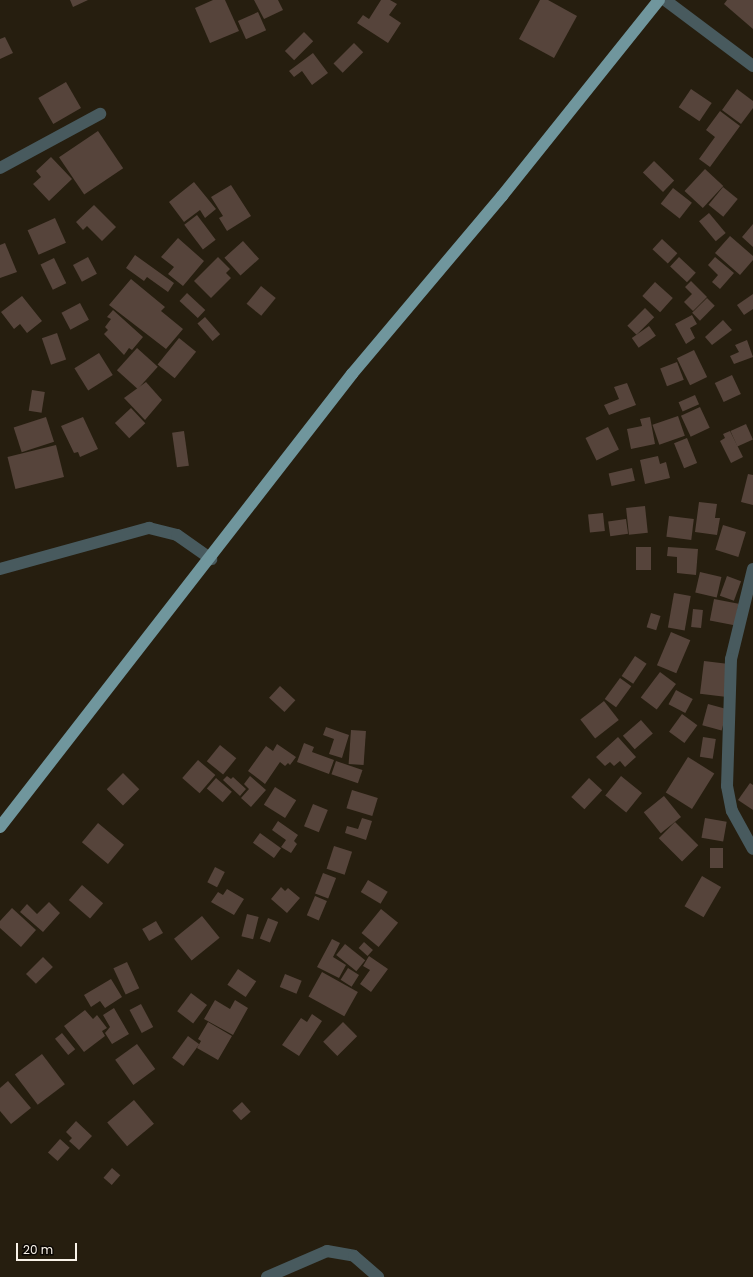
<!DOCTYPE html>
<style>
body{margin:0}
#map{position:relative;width:753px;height:1277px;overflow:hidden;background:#261e0f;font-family:Poppins,sans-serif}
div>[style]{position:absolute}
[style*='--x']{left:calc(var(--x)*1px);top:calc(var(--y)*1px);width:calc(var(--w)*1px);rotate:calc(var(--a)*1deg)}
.building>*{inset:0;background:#56443b;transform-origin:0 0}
.minor>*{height:12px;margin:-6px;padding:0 6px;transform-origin:6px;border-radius:6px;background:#485a5e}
.major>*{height:12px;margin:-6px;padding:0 6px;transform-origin:6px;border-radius:6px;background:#70969d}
span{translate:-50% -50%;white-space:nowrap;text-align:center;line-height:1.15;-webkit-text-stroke:3px #0c0804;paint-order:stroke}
.scale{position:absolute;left:16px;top:1243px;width:61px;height:18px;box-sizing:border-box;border:2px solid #f9f3e9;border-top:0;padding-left:5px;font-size:12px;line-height:14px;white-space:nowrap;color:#f9f3e9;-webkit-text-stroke:3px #0c0804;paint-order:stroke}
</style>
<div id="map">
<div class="building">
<div style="clip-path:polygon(70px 0,88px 0,73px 7px)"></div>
<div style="clip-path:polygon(213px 0,225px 0,239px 31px,210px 43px,195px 8px)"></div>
<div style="clip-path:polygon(254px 0,278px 0,283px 10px,264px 19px)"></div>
<div style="clip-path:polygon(381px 0,390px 0,397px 4px,389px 15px,401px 23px,388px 43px,357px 23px,363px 15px,369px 19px)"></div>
<div style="clip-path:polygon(540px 0,548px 0,577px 16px,554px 58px,519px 39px)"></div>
<div style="clip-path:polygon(727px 0,753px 0,753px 29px,724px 4px)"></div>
<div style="left:258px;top:12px;width:20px;height:22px;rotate:66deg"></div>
<div style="left:304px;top:32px;width:13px;height:27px;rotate:45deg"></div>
<div style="clip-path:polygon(5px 37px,13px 53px,0 59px,0 39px)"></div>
<div style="left:354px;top:43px;width:13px;height:29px;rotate:45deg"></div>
<div style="clip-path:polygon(313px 53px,328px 73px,312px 85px,302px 71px,294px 77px,289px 71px)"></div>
<div style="left:66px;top:82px;width:30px;height:32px;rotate:60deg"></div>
<div style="left:691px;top:89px;width:25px;height:22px;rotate:34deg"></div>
<div style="clip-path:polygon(737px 89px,753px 101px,753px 108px,741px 124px,722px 110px)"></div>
<div style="clip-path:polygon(720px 111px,740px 126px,710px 167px,699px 159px,715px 137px,706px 130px)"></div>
<div style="left:98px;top:131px;width:45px;height:47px;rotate:56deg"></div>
<div style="clip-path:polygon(51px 157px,72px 179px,49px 201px,33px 184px,41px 177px,36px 171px)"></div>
<div style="left:654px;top:161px;width:28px;height:16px;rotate:44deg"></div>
<div style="left:705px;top:169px;width:25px;height:30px;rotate:43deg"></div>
<div style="clip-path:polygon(194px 182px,216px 209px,205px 218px,200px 210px,184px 222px,169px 202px)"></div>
<div style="clip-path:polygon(231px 185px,251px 216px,227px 231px,219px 218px,223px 216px,211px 197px)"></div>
<div style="left:723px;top:187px;width:19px;height:23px;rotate:39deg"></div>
<div style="left:673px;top:188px;width:24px;height:20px;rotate:38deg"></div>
<div style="clip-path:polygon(94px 205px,116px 227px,102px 241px,87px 226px,83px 230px,76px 222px)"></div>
<div style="left:709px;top:213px;width:26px;height:13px;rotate:50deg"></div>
<div style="left:197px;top:215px;width:31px;height:16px;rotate:53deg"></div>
<div style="left:55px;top:218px;width:27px;height:30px;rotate:66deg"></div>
<div style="clip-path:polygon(753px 224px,753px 247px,742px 237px)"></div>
<div style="clip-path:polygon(730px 236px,753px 256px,753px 260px,740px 275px,715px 253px)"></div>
<div style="clip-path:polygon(178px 238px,204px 261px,183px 286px,168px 274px,174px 267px,161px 257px)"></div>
<div style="left:662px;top:239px;width:21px;height:14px;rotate:43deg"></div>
<div style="left:243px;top:241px;width:24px;height:25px;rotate:48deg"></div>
<div style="clip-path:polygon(5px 243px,17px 272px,0 278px,0 245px)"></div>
<div style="clip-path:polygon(135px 255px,174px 283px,168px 292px,147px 277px,144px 281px,126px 268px)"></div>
<div style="left:88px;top:257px;width:19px;height:17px;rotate:62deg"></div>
<div style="clip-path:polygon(218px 257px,230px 269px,226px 273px,231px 278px,211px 298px,194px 281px)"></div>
<div style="left:679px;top:257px;width:23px;height:13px;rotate:43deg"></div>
<div style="clip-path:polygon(715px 257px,734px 273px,720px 289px,712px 282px,718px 275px,708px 265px)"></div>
<div style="left:54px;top:258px;width:28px;height:15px;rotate:64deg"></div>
<div style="clip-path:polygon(131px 279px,165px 307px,161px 311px,183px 329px,166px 349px,109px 305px)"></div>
<div style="clip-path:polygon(691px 281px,707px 297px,693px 311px,684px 302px,692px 294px,685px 287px)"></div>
<div style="left:655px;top:282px;width:24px;height:19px;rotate:42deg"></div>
<div style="left:261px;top:286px;width:19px;height:23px;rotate:39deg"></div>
<div style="left:187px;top:293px;width:25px;height:11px;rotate:43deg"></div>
<div style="clip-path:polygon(753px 294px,753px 309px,744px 315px,737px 305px)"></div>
<div style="clip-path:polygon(22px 296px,42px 321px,27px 333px,20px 324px,14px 329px,1px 312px)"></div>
<div style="left:707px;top:298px;width:11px;height:21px;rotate:45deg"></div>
<div style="left:80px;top:303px;width:19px;height:21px;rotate:62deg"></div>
<div style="left:645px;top:308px;width:13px;height:25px;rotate:45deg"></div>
<div style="clip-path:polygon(113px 310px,143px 337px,132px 350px,129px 348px,124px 355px,104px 334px,108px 330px,105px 327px,111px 319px,107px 317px)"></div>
<div style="clip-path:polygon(692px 315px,697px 324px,690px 328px,695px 338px,686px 344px,675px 324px)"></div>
<div style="left:205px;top:317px;width:23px;height:10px;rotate:49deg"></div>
<div style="clip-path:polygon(723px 320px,732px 330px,712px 345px,705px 337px)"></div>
<div style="left:649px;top:326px;width:12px;height:21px;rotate:55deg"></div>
<div style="left:57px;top:333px;width:28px;height:16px;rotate:71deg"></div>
<div style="left:179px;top:338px;width:22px;height:34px;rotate:39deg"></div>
<div style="clip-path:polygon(747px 340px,753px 357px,734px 364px,730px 356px,739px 352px,735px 345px)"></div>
<div style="left:137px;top:348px;width:28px;height:30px;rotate:42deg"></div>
<div style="left:694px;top:350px;width:30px;height:19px;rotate:64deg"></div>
<div style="left:99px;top:353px;width:26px;height:29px;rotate:58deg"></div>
<div style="left:677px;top:362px;width:19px;height:18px;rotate:69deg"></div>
<div style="left:732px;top:375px;width:21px;height:19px;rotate:65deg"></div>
<div style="clip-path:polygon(146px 382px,162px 400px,145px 420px,124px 398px)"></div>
<div style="clip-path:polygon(627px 383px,636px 405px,609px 415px,604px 405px,619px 399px,614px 387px)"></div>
<div style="left:32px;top:390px;width:13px;height:21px;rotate:9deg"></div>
<div style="left:695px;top:395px;width:10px;height:18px;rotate:66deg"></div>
<div style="left:700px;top:407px;width:23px;height:21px;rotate:65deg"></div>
<div style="left:131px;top:408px;width:21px;height:22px;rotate:47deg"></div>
<div style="left:678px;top:416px;width:21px;height:27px;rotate:71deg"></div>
<div style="left:46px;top:417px;width:26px;height:34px;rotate:72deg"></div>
<div style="clip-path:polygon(83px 417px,98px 449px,80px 457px,78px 452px,74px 453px,61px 426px)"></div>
<div style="clip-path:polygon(650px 417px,655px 444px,631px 449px,627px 429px,642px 426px,640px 419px)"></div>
<div style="left:746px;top:424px;width:17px;height:17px;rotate:66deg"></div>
<div style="left:608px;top:427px;width:25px;height:25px;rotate:64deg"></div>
<div style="left:184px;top:431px;width:35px;height:12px;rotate:82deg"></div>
<div style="clip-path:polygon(730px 431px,743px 457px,731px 463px,720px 441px,725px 438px,723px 434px)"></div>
<div style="left:687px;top:438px;width:27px;height:14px;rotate:68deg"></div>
<div style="left:56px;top:445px;width:33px;height:50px;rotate:76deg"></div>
<div style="clip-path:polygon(658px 456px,660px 464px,666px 462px,670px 478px,645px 484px,640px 460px)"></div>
<div style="left:632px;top:468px;width:13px;height:24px;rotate:77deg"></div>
<div style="clip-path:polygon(748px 474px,753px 475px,753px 505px,741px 502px)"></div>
<div style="clip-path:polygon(699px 502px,717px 504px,715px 518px,720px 518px,717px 535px,695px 532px)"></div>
<div style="left:645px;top:506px;width:27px;height:19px;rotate:84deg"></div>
<div style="left:603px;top:513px;width:18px;height:15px;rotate:84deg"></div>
<div style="left:669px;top:516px;width:25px;height:21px;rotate:7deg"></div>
<div style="left:626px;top:519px;width:15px;height:18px;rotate:82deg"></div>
<div style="left:723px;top:525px;width:24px;height:26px;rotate:17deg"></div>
<div style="left:636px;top:547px;width:15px;height:23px"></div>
<div style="clip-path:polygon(668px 547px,698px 549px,696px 575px,677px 573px,677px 557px,667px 556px)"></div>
<div style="left:700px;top:572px;width:22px;height:21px;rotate:13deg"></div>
<div style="left:727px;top:576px;width:15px;height:21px;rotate:20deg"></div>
<div style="left:674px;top:593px;width:17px;height:35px;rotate:10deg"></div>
<div style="left:714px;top:599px;width:25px;height:22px;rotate:11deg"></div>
<div style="left:693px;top:609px;width:10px;height:18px;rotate:6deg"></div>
<div style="left:651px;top:613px;width:10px;height:15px;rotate:17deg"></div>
<div style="left:671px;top:632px;width:21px;height:36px;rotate:23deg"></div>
<div style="left:635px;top:656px;width:14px;height:24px;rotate:34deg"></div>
<div style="left:704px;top:661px;width:25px;height:33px;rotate:7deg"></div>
<div style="left:660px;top:672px;width:20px;height:32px;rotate:37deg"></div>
<div style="left:620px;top:678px;width:14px;height:26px;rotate:36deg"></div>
<div style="left:280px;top:686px;width:21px;height:16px;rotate:43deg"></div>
<div style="left:676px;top:690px;width:19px;height:16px;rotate:28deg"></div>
<div style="left:604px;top:701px;width:24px;height:30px;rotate:52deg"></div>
<div style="left:708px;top:704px;width:20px;height:22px;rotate:15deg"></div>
<div style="left:682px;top:714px;width:19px;height:22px;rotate:36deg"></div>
<div style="left:641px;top:720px;width:18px;height:24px;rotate:49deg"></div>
<div style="clip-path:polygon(326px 727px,349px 735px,342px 758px,329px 754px,334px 739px,323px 735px)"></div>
<div style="left:351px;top:730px;width:15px;height:34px;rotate:4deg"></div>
<div style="clip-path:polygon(618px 737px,636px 757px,625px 767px,620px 761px,614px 766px,610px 762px,605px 766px,596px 757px)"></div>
<div style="left:703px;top:737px;width:13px;height:20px;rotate:9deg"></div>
<div style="clip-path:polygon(304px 743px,314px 747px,312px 752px,334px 760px,329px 774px,297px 762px)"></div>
<div style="clip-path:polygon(277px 744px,296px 757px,290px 765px,288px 763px,285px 766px,280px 762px,265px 784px,248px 771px,266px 746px,273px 751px)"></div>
<div style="left:220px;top:745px;width:21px;height:21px;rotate:39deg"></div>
<div style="left:688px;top:757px;width:31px;height:42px;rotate:32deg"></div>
<div style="left:198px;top:760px;width:23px;height:24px;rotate:41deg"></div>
<div style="left:336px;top:761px;width:28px;height:14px;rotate:19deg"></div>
<div style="left:123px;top:773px;width:23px;height:23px;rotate:45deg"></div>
<div style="clip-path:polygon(227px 776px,231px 779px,233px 777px,246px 789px,240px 796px,223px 780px)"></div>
<div style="clip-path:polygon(250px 776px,266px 790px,251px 807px,241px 798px,249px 789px,244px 784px)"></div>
<div style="left:621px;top:776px;width:27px;height:25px;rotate:39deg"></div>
<div style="left:216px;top:778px;width:21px;height:14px;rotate:41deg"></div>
<div style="left:589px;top:778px;width:18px;height:26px;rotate:43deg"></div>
<div style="clip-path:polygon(750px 783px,753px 785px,753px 810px,738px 800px)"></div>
<div style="left:275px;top:787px;width:25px;height:21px;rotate:32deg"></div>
<div style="left:352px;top:790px;width:27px;height:19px;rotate:17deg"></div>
<div style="left:664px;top:796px;width:27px;height:26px;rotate:51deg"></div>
<div style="left:313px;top:804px;width:16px;height:24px;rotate:22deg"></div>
<div style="clip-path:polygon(362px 818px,372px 821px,366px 840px,345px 833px,347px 826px,358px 829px)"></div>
<div style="left:705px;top:818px;width:22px;height:20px;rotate:10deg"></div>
<div style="clip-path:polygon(278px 821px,298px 835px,294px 841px,297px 844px,291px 853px,281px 847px,286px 840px,272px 830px)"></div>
<div style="left:675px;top:822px;width:33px;height:23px;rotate:45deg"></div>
<div style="left:98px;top:823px;width:34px;height:25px;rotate:40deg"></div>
<div style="left:260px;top:833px;width:26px;height:12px;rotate:36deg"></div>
<div style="left:334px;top:846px;width:19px;height:24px;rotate:18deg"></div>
<div style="left:710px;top:848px;width:13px;height:20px"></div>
<div style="left:215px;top:867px;width:11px;height:17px;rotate:27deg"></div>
<div style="left:323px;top:873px;width:14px;height:22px;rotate:21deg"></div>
<div style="left:702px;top:876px;width:22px;height:35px;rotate:30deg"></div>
<div style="left:368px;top:880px;width:23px;height:14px;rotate:31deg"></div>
<div style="left:82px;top:885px;width:28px;height:20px;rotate:41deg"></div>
<div style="clip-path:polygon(281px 887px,285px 891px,288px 888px,300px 898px,287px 913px,271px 899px)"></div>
<div style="clip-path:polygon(227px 889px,244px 899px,234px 915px,211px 902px,218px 892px,223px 895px)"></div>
<div style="left:315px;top:896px;width:13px;height:21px;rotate:23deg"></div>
<div style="clip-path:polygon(49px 902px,60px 913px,43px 932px,20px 912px,27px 904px,37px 914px)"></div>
<div style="clip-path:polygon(12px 908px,36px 930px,21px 947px,0 928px,0 921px)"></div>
<div style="left:381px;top:909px;width:22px;height:31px;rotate:39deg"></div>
<div style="left:247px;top:914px;width:12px;height:23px;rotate:14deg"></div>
<div style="left:202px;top:916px;width:28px;height:36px;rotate:51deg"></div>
<div style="left:268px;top:918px;width:11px;height:22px;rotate:22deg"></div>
<div style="left:156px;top:921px;width:14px;height:16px;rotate:60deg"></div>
<div style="clip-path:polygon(332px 939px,340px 943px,333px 957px,346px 965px,339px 978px,317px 967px)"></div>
<div style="left:364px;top:942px;width:12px;height:8px;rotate:42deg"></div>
<div style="left:345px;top:944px;width:26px;height:14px;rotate:39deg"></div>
<div style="clip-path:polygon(369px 956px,388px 969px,371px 992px,360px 984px,370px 970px,363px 966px)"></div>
<div style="left:43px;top:957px;width:14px;height:24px;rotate:45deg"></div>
<div style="left:127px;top:962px;width:29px;height:15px;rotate:65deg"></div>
<div style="left:348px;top:968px;width:13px;height:14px;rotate:32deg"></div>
<div style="left:238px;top:969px;width:22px;height:19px;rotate:34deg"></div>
<div style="left:322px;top:972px;width:41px;height:28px;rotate:29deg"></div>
<div style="left:285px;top:974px;width:18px;height:14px;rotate:22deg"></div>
<div style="clip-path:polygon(111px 979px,122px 997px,105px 1008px,100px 1001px,91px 1007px,84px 995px)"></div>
<div style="left:191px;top:993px;width:20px;height:23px;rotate:37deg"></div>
<div style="clip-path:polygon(215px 1000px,230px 1009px,235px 1000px,248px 1008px,233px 1035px,204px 1019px)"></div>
<div style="left:141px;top:1004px;width:26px;height:13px;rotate:62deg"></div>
<div style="clip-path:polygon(114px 1008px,129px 1034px,112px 1044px,105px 1033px,110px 1027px,103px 1015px)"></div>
<div style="clip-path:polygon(85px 1010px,93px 1019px,97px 1015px,107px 1028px,102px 1031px,105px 1036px,84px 1052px,64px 1026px)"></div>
<div style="clip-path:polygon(312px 1014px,322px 1021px,299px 1056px,282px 1045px,301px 1018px,307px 1022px)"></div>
<div style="clip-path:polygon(208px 1022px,232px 1036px,218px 1060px,197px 1048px,201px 1041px,198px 1039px)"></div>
<div style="left:343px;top:1022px;width:20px;height:28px;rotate:45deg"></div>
<div style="left:62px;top:1033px;width:21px;height:9px;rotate:51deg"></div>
<div style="left:188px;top:1036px;width:14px;height:27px;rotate:36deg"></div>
<div style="left:137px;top:1044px;width:31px;height:27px;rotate:54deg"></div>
<div style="left:42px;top:1054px;width:38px;height:34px;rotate:53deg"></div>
<div style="clip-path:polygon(8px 1081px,31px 1108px,11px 1124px,0 1111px,0 1088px)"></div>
<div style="left:134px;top:1100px;width:31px;height:35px;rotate:50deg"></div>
<div style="left:242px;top:1102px;width:13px;height:13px;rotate:48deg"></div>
<div style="clip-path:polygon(76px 1121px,92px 1136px,79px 1150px,69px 1141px,72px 1138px,66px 1132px)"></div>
<div style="left:60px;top:1139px;width:13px;height:18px;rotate:42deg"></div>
<div style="left:112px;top:1168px;width:11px;height:13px;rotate:41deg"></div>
</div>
<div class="minor">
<div style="--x:665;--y:0;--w:110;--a:36.9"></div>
<div style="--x:0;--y:168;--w:114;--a:-28.4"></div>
<div style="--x:0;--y:569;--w:155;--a:-15.4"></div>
<div style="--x:149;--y:528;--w:29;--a:14"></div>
<div style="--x:177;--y:535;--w:42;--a:35.2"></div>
<div style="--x:753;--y:569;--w:93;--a:103.7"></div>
<div style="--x:731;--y:659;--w:127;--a:91.8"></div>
<div style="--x:727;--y:786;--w:25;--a:79"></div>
<div style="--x:732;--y:811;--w:43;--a:61.1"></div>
<div style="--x:267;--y:1277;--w:65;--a:-23.4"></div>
<div style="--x:327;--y:1251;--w:27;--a:10"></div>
<div style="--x:354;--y:1256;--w:32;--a:41"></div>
</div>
<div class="major">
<div style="--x:0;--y:827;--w:574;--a:-52.15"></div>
<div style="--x:352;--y:374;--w:233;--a:-49.9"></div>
<div style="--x:502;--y:196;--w:251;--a:-51.3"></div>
</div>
<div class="scale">20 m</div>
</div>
